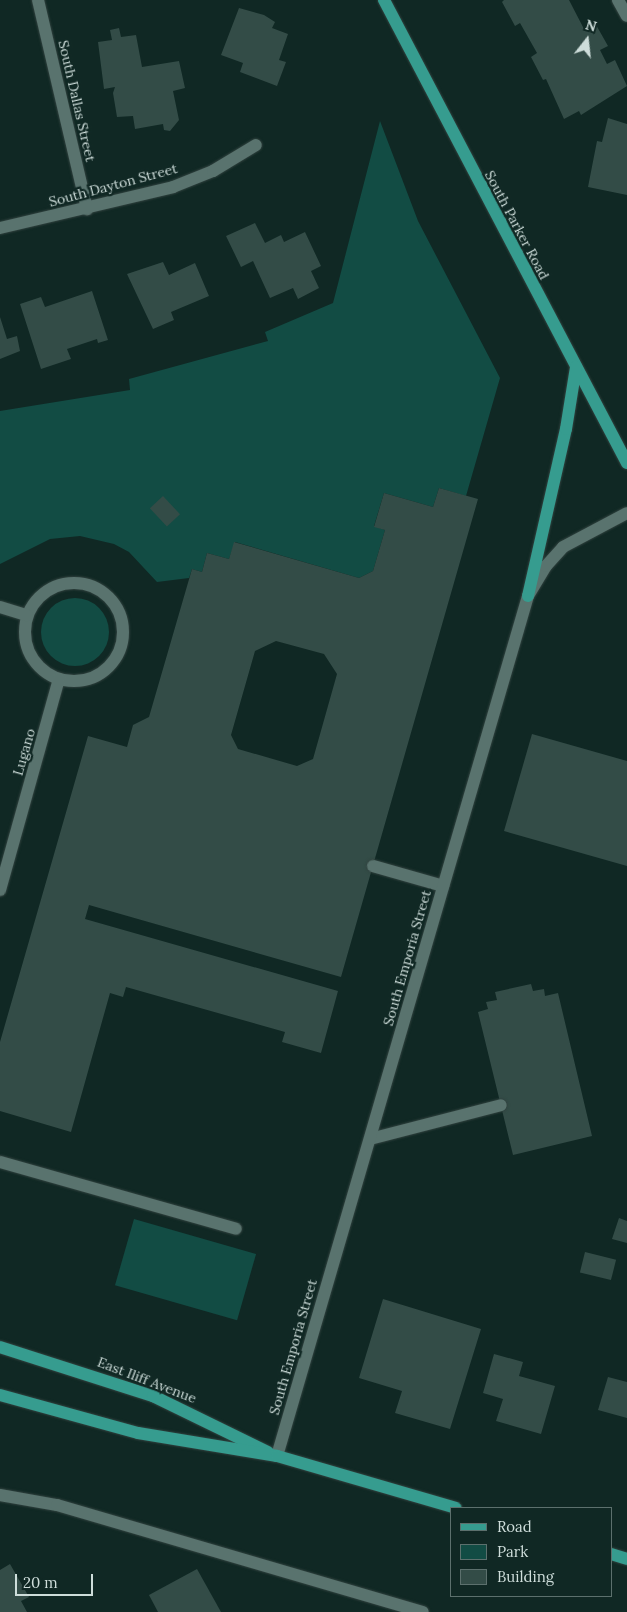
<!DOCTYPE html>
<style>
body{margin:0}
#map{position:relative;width:627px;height:1612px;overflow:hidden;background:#102824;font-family:Lora,serif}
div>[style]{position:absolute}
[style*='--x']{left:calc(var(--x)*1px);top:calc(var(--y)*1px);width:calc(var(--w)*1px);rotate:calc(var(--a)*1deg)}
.green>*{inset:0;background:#124c44;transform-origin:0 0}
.round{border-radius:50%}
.building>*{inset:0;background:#334c47;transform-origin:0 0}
.roads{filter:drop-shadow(0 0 1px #31423f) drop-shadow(0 0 1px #31423f)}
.service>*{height:12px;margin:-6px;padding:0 6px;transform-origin:6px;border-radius:6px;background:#59736e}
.service>.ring{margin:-6px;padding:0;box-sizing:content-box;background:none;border:12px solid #59736e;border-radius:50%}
.minor>*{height:12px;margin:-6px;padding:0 6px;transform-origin:6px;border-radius:6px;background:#59736e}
.primary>*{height:12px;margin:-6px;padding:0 6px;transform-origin:6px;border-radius:6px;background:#369c8f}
span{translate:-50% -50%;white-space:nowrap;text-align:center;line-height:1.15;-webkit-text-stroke:4.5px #102824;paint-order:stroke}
.street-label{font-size:14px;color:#ceddda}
.legend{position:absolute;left:450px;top:1507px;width:162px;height:90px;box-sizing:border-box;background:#102824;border:1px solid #5c706d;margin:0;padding:6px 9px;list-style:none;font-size:15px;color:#ceddda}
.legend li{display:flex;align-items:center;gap:10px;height:25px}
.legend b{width:25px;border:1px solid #5c706d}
.north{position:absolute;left:562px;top:15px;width:50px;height:50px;-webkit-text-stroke:4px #102824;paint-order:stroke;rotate:16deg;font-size:14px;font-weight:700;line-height:20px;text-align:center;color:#ceddda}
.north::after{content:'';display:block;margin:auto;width:18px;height:22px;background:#ceddda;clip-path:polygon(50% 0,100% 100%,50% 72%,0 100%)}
.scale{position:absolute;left:15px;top:1574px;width:78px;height:22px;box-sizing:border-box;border:2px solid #ceddda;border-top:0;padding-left:6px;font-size:15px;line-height:18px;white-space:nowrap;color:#ceddda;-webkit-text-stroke:4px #102824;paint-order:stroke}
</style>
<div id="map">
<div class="green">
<div style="clip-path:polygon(380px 121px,418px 221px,500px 378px,466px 496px,439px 488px,433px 507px,384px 493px,374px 526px,385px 530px,373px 571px,359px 578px,235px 542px,229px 559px,207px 553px,202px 572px,192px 569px,189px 578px,157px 582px,129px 552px,114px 544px,80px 536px,50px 539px,0 564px,0 411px,130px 390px,129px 379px,268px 341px,265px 332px,333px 303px)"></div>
<div class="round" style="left:41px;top:598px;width:68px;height:68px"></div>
<div style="left:134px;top:1219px;width:127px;height:69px;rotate:16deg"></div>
</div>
<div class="building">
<div style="clip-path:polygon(504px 0,569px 0,584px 29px,595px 23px,608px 46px,600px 50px,607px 64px,615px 60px,627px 86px,581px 115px,579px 111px,564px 119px,546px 79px,543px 80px,531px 57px,537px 53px,520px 23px,515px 26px,502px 2px)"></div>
<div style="clip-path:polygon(239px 8px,264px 15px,275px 22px,272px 28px,288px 34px,279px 60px,286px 62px,277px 86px,240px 72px,243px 63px,221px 55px)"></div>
<div style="clip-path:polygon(119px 28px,121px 37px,136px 35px,142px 67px,179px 61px,185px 88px,173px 91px,179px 120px,170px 131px,164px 130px,163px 124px,135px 129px,133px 116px,117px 117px,113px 93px,115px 87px,104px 89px,98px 42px,112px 40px,110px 30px)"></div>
<div style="clip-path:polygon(608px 118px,627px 124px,627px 195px,588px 187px,597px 141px,602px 142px)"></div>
<div style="clip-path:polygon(255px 223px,265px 243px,281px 235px,284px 242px,305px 232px,321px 266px,311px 271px,319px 288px,298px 299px,293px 288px,270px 298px,253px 261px,241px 267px,226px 236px)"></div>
<div style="clip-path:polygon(163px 262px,169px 275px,195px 263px,209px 296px,171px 312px,174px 320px,153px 329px,127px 274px)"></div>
<div style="clip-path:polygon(92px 291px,108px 340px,98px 343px,97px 339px,67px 349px,71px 359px,41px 369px,20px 304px,41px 297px,45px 307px)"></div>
<div style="clip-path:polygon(0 317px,7px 339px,17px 336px,20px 351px,0 359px)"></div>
<div style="clip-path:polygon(evenodd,439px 488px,478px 499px,341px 977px,89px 905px,85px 919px,338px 991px,321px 1053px,282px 1042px,285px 1032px,126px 987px,123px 997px,110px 993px,71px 1132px,0 1111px,0 1042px,88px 736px,127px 747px,133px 725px,149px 717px,192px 569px,202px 572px,207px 553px,229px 559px,234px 542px,359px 578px,373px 571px,385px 530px,374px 527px,384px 493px,433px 507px,439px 488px,276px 641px,324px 654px,337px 674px,313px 759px,297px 766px,238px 749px,231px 735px,255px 651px,276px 641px)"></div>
<div style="left:163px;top:496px;width:25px;height:18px;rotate:47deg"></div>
<div style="clip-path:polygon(532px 734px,627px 761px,627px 866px,504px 831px)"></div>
<div style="clip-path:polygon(531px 984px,533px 991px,544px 989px,545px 996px,558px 993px,592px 1136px,513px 1155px,478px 1012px,488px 1009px,486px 1002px,497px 1000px,495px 992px)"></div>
<div style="clip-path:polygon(619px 1218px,627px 1221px,627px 1243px,612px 1239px)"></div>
<div style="left:585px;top:1252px;width:32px;height:21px;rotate:14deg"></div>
<div style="clip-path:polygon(383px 1299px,481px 1329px,450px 1429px,395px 1413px,402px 1391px,359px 1378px)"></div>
<div style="clip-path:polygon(494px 1354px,523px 1362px,519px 1376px,555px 1386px,541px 1434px,496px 1421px,503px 1399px,483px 1393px)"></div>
<div style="clip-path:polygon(608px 1377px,627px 1382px,627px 1418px,598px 1410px)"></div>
<div style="clip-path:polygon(10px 1564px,29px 1597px,21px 1601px,27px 1612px,0 1612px,0 1570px)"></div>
<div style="clip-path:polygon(197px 1569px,221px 1612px,158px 1612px,149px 1595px)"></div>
</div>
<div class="roads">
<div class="service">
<div class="ring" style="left:25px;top:583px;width:86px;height:86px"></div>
<div style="--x:0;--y:607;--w:28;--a:17"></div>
<div style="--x:373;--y:866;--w:73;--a:15.9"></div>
<div style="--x:0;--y:890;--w:219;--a:-74.4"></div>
<div style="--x:370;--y:1139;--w:135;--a:-14.5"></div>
<div style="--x:0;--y:1162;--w:245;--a:15.8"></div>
<div style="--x:0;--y:1495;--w:58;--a:10"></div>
<div style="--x:57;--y:1505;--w:381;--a:16.3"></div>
</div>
<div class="minor">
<div style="--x:38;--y:0;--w:215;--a:76.8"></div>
<div style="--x:618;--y:0;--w:18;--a:61"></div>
<div style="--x:0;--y:228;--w:178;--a:-13.3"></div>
<div style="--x:173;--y:187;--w:43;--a:-21.8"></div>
<div style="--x:213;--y:171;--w:50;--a:-31.2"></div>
<div style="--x:277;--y:1456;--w:896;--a:-73.73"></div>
<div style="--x:528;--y:596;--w:35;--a:-59"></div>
<div style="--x:546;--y:566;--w:25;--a:-48"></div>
<div style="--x:563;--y:547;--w:72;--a:-28"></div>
</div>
<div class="primary">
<div style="--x:384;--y:0;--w:523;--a:62.31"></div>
<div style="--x:528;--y:596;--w:171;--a:-77.2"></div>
<div style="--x:566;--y:429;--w:63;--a:-80.8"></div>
<div style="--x:0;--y:1347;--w:161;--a:17.8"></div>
<div style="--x:153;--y:1396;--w:128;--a:26"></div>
<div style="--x:0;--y:1395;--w:143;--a:15.4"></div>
<div style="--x:138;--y:1433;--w:141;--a:9.4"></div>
<div style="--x:277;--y:1456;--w:186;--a:16.2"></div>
<div style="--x:611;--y:1554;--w:17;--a:17"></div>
</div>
</div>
<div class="street-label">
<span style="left:77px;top:101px;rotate:77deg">South Dallas Street</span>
<span style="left:113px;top:185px;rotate:-15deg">South Dayton Street</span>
<span style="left:517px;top:225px;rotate:62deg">South Parker Road</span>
<span style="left:24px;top:752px;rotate:-74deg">Lugano</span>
<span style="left:407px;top:958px;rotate:-74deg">South Emporia Street</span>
<span style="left:293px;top:1347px;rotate:-74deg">South Emporia Street</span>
<span style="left:147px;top:1380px;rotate:21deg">East Iliff Avenue</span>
</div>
<ul class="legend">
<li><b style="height:6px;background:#369c8f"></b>Road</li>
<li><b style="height:14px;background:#124c44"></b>Park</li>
<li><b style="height:14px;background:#334c47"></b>Building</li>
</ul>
<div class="north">N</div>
<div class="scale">20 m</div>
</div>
